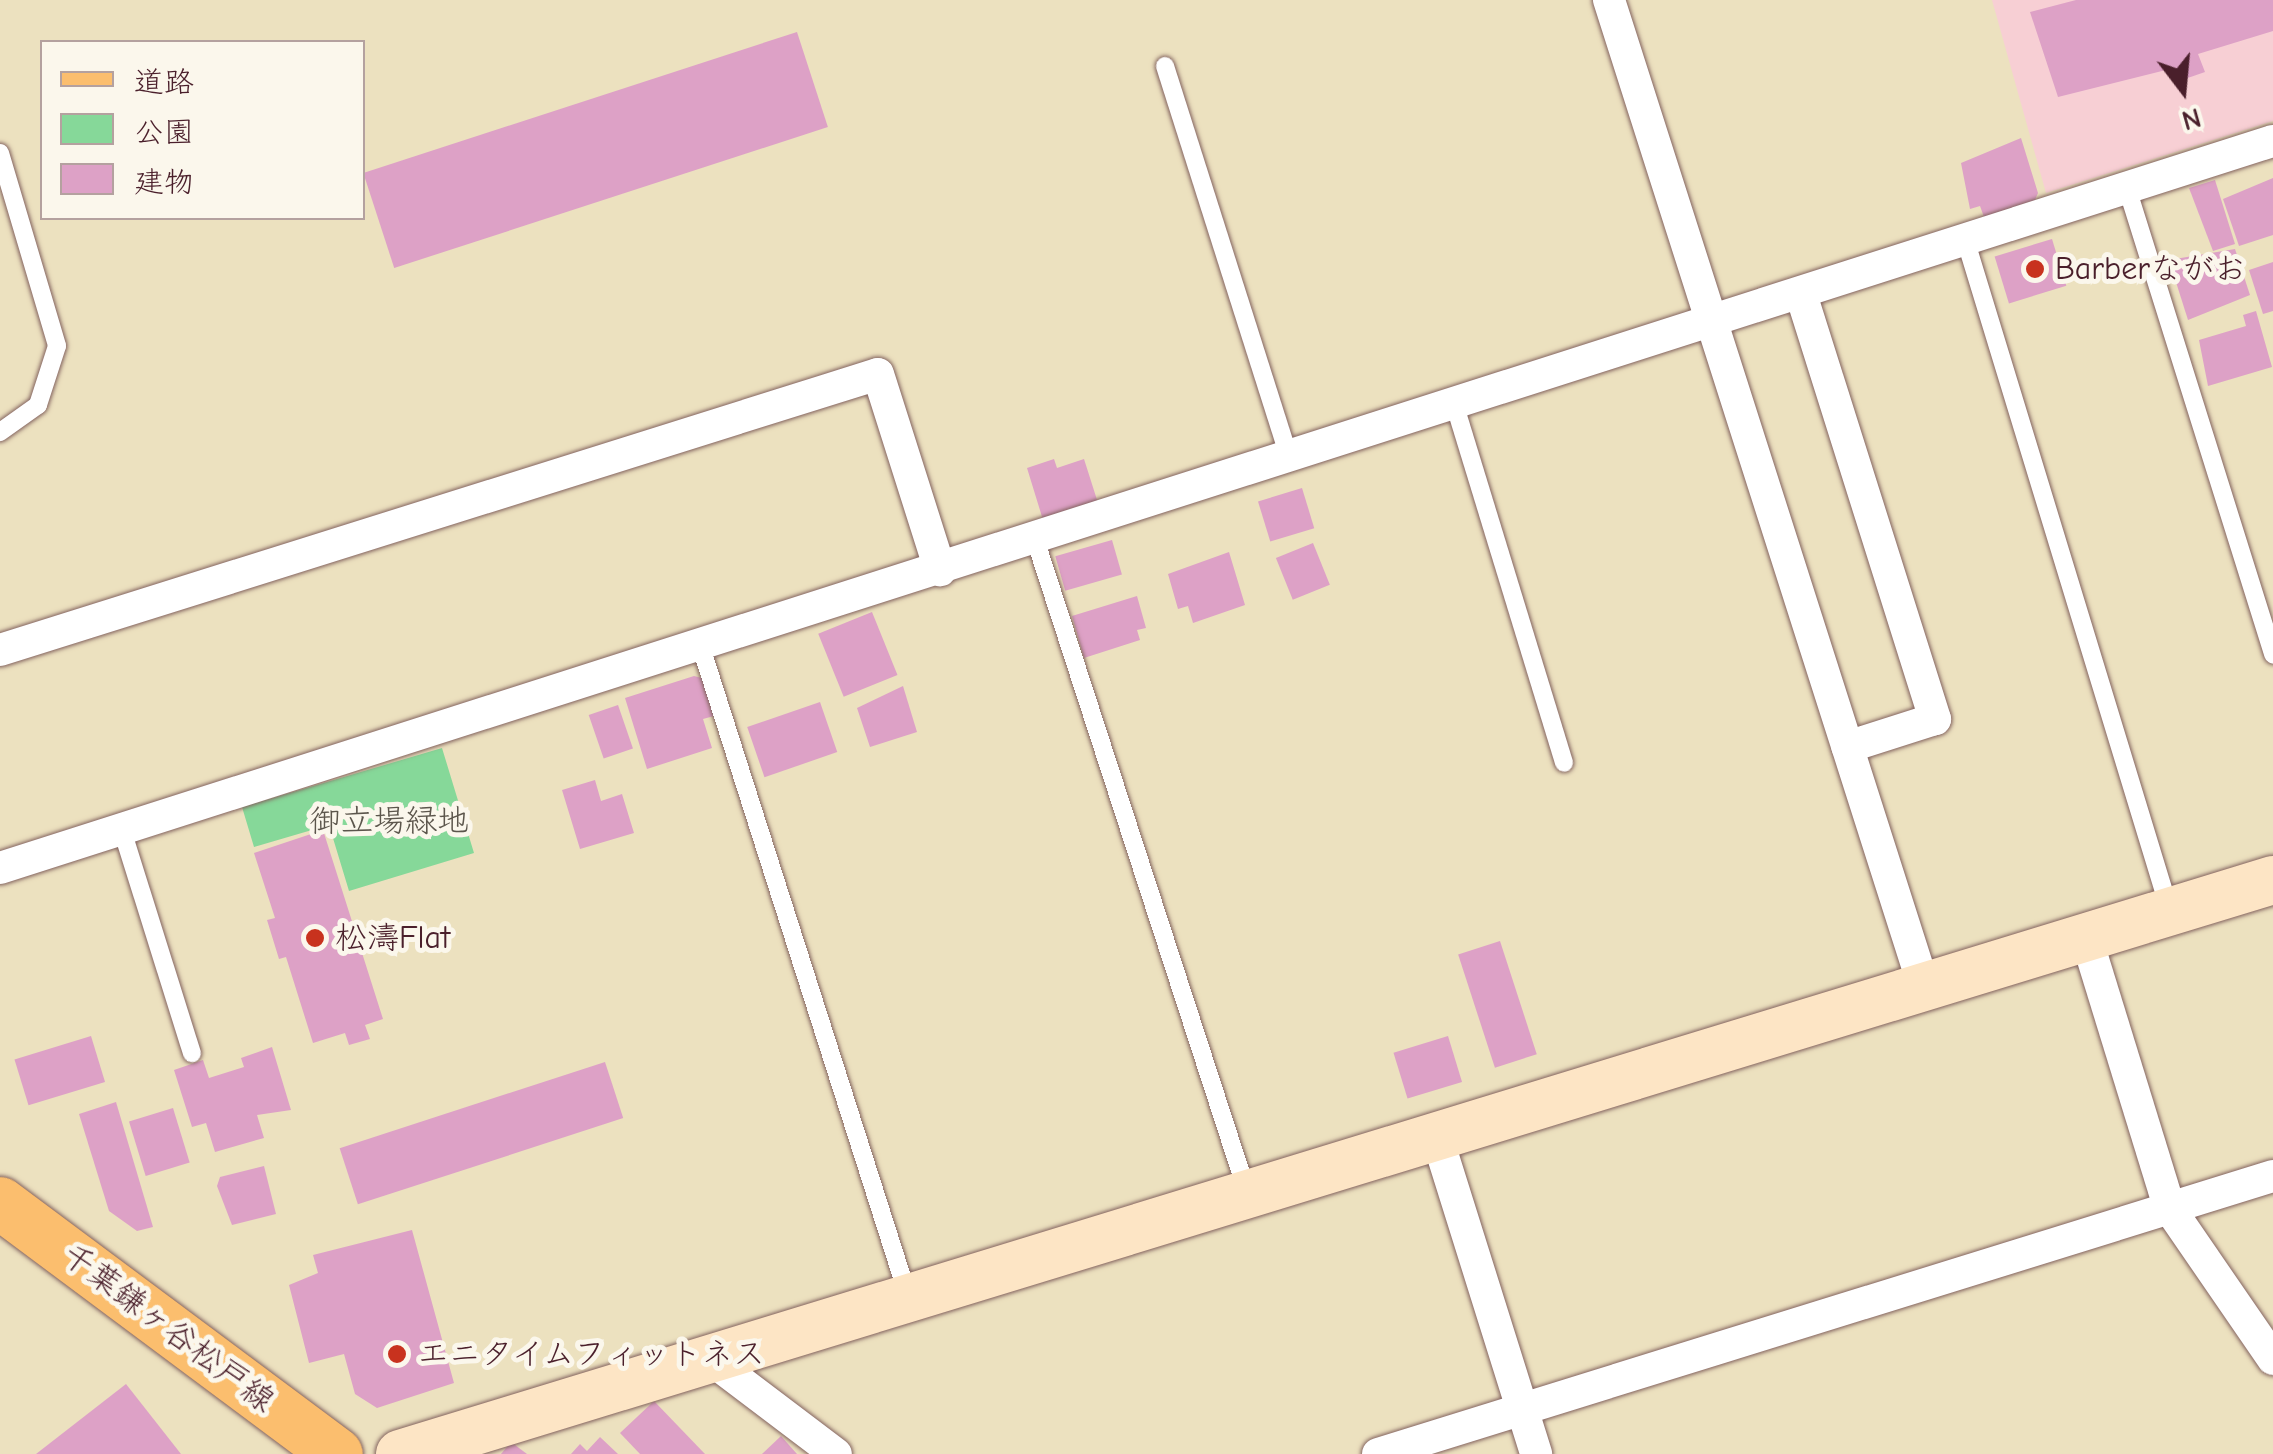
<!DOCTYPE html>
<meta charset="utf-8">
<style>
body{margin:0}
#map{position:relative;width:2273px;height:1454px;overflow:hidden;background:#ece1bf;font-family:"Comic Neue","Klee One",sans-serif}
div>[style]{position:absolute}
[style*='--x']{left:calc(var(--x)*1px);top:calc(var(--y)*1px);width:calc(var(--w)*1px);rotate:calc(var(--a)*1deg)}
.built>*{inset:0;background:#f7cfd4}
.green>*{inset:0;background:#86d899}
.building>*{inset:0;background:#dda1c6;transform-origin:0 0}
.roads{filter:drop-shadow(0 0 2px #83635f) drop-shadow(0 0 2px #83635f)}
.lane>*{height:18px;margin:-9px;padding:0 9px;transform-origin:9px;border-radius:9px;background:#fff}
.street>*{height:32px;margin:-16px;padding:0 16px;transform-origin:16px;border-radius:16px;background:#fff}
.secondary>*{height:48px;margin:-24px;padding:0 24px;transform-origin:24px;border-radius:24px;background:#fde5c5}
.primary>*{height:52px;margin:-26px;padding:0 26px;transform-origin:26px;border-radius:26px;background:#fbbe6e}
.dots>*{width:28px;height:28px;translate:-50% -50%;box-sizing:border-box;border:5px solid #fbf7ec;border-radius:50%}
span{translate:-50% -50%;white-space:nowrap;text-align:center;line-height:1.15;-webkit-text-stroke:10px #fbf7ec;paint-order:stroke}
.poi-label{font-size:32px;color:#4a1f2b}
.left{translate:0 -50%;text-align:left}
.park-label{font-size:32px;color:#5c564c}
.street-label{font-size:32px;color:#4a1f2b}
.legend{position:absolute;left:40px;top:40px;width:325px;height:180px;box-sizing:border-box;background:#fbf7ec;border:2px solid #b4a19f;margin:0;padding:12px 18px;list-style:none;font-size:30px;color:#4a1f2b}
.legend li{display:flex;align-items:center;gap:20px;height:50px}
.legend b{width:50px;border:2px solid #b4a19f}
.north{position:absolute;left:2133px;top:40px;width:100px;height:100px;-webkit-text-stroke:8px #fbf7ec;paint-order:stroke;rotate:164deg;font-size:28px;font-weight:700;line-height:40px;text-align:center;color:#4a1f2b}
.north::after{content:'';display:block;margin:auto;width:35px;height:45px;background:#4a1f2b;clip-path:polygon(50% 0,100% 100%,50% 72%,0 100%)}
</style>
<div id="map">
<div class="built">
<div style="clip-path:polygon(1992px 0,2273px 0,2273px 121px,2046px 193px)"></div>
</div>
<div class="green">
<div style="clip-path:polygon(442px 748px,474px 853px,349px 891px,329px 825px,254px 847px,242px 807px)"></div>
</div>
<div class="building">
<div style="clip-path:polygon(2076px 0,2273px 0,2273px 31px,2198px 54px,2205px 72px,2179px 81px,2174px 68px,2058px 97px,2030px 12px)"></div>
<div style="left:797px;top:32px;width:100px;height:456px;rotate:72deg"></div>
<div style="clip-path:polygon(2021px 138px,2038px 193px,2034px 202px,1984px 217px,1980px 206px,1970px 209px,1961px 163px)"></div>
<div style="clip-path:polygon(2273px 178px,2273px 235px,2239px 246px,2223px 199px)"></div>
<div style="clip-path:polygon(2215px 180px,2235px 244px,2213px 251px,2189px 188px)"></div>
<div style="left:2052px;top:239px;width:49px;height:60px;rotate:73deg"></div>
<div style="clip-path:polygon(2235px 249px,2250px 295px,2188px 320px,2169px 260px)"></div>
<div style="clip-path:polygon(2273px 262px,2273px 311px,2263px 314px,2249px 270px)"></div>
<div style="clip-path:polygon(2256px 311px,2272px 367px,2208px 386px,2199px 340px,2246px 326px,2243px 315px)"></div>
<div style="clip-path:polygon(1054px 459px,1057px 468px,1084px 459px,1098px 503px,1043px 520px,1027px 468px)"></div>
<div style="left:1302px;top:488px;width:42px;height:46px;rotate:73deg"></div>
<div style="left:1112px;top:540px;width:36px;height:59px;rotate:74deg"></div>
<div style="left:1313px;top:543px;width:45px;height:40px;rotate:68deg"></div>
<div style="clip-path:polygon(1229px 552px,1245px 605px,1193px 623px,1188px 606px,1178px 609px,1168px 574px)"></div>
<div style="clip-path:polygon(1137px 596px,1146px 628px,1137px 630px,1140px 640px,1084px 658px,1072px 616px)"></div>
<div style="left:872px;top:612px;width:68px;height:58px;rotate:68deg"></div>
<div style="clip-path:polygon(694px 676px,702px 678px,714px 716px,703px 719px,712px 748px,647px 769px,625px 698px)"></div>
<div style="clip-path:polygon(903px 686px,917px 732px,870px 747px,857px 708px)"></div>
<div style="left:820px;top:702px;width:53px;height:77px;rotate:71deg"></div>
<div style="left:618px;top:705px;width:46px;height:31px;rotate:71deg"></div>
<div style="clip-path:polygon(595px 780px,601px 801px,622px 794px,634px 833px,580px 849px,562px 790px)"></div>
<div style="clip-path:polygon(323px 830px,383px 1019px,365px 1025px,370px 1039px,349px 1045px,345px 1033px,313px 1043px,286px 957px,279px 959px,267px 920px,275px 918px,254px 853px)"></div>
<div style="left:1500px;top:941px;width:119px;height:44px;rotate:72deg"></div>
<div style="left:91px;top:1036px;width:48px;height:80px;rotate:73deg"></div>
<div style="left:1448px;top:1036px;width:48px;height:57px;rotate:73deg"></div>
<div style="clip-path:polygon(272px 1047px,291px 1110px,257px 1115px,264px 1138px,215px 1152px,206px 1123px,192px 1127px,174px 1070px,203px 1060px,209px 1078px,244px 1067px,241px 1058px)"></div>
<div style="left:605px;top:1062px;width:59px;height:279px;rotate:72deg"></div>
<div style="clip-path:polygon(116px 1102px,153px 1227px,137px 1231px,109px 1211px,79px 1114px)"></div>
<div style="left:173px;top:1108px;width:57px;height:46px;rotate:73deg"></div>
<div style="clip-path:polygon(264px 1166px,276px 1214px,232px 1225px,217px 1186px,220px 1177px)"></div>
<div style="clip-path:polygon(412px 1230px,454px 1383px,377px 1408px,355px 1394px,344px 1354px,309px 1363px,289px 1285px,318px 1273px,313px 1255px)"></div>
<div style="clip-path:polygon(126px 1384px,181px 1454px,36px 1454px)"></div>
<div style="clip-path:polygon(654px 1401px,705px 1454px,640px 1454px,620px 1433px)"></div>
<div style="clip-path:polygon(781px 1436px,797px 1454px,762px 1454px)"></div>
<div style="clip-path:polygon(600px 1437px,618px 1454px,571px 1454px,580px 1444px,587px 1451px)"></div>
<div style="clip-path:polygon(511px 1442px,527px 1454px,501px 1454px)"></div>
</div>
<div class="roads">
<div class="lane">
<div style="--x:1165;--y:66;--w:412;--a:72.4"></div>
<div style="--x:0;--y:153;--w:201;--a:73.5"></div>
<div style="--x:57;--y:346;--w:62;--a:107.9"></div>
<div style="--x:38;--y:405;--w:47;--a:144.6"></div>
<div style="--x:2127;--y:188;--w:489;--a:72.6"></div>
<div style="--x:1966;--y:242;--w:696;--a:73.05"></div>
<div style="--x:1455;--y:406;--w:373;--a:73"></div>
<div style="--x:1035;--y:539;--w:687;--a:72.01"></div>
<div style="--x:701;--y:647;--w:681;--a:72.31"></div>
<div style="--x:122;--y:830;--w:234;--a:72.6"></div>
</div>
<div class="street">
<div style="--x:1609;--y:0;--w:1039;--a:72.3"></div>
<div style="--x:1801;--y:294;--w:446;--a:72.5"></div>
<div style="--x:1935;--y:719;--w:92;--a:162.3"></div>
<div style="--x:0;--y:650;--w:920;--a:-17.45"></div>
<div style="--x:878;--y:374;--w:206;--a:72.4"></div>
<div style="--x:0;--y:868;--w:2386;--a:-17.74"></div>
<div style="--x:2087;--y:940;--w:282;--a:72.9"></div>
<div style="--x:2170;--y:1209;--w:182;--a:55.5"></div>
<div style="--x:1436;--y:1134;--w:335;--a:72.6"></div>
<div style="--x:709;--y:1358;--w:159;--a:37.1"></div>
<div style="--x:1378;--y:1454;--w:937;--a:-17.26"></div>
</div>
<div class="secondary">
<div style="--x:400;--y:1454;--w:1959;--a:-17.04"></div>
</div>
<div class="primary">
<div style="--x:0;--y:1203;--w:420;--a:36.7"></div>
</div>
</div>
<div class="dots">
<div style="left:2035px;top:269px;background:#c8321e"></div>
<div style="left:315px;top:938px;background:#c8321e"></div>
<div style="left:397px;top:1354px;background:#c8321e"></div>
</div>
<div class="poi-label">
<span class="left" style="left:2055px;top:269px">Barberながお</span>
<span class="left" style="left:335px;top:938px">松濤Flat</span>
<span class="left" style="left:417px;top:1354px">エニタイムフィットネス</span>
</div>
<div class="park-label">
<span style="left:389px;top:821px">御立場緑地</span>
</div>
<div class="street-label">
<span style="left:168px;top:1328px;rotate:37deg">千葉鎌ヶ谷松戸線</span>
</div>
<ul class="legend">
<li><b style="height:12px;background:#fbbe6e"></b>道路</li>
<li><b style="height:28px;background:#86d899"></b>公園</li>
<li><b style="height:28px;background:#dda1c6"></b>建物</li>
</ul>
<div class="north">N</div>
</div>
